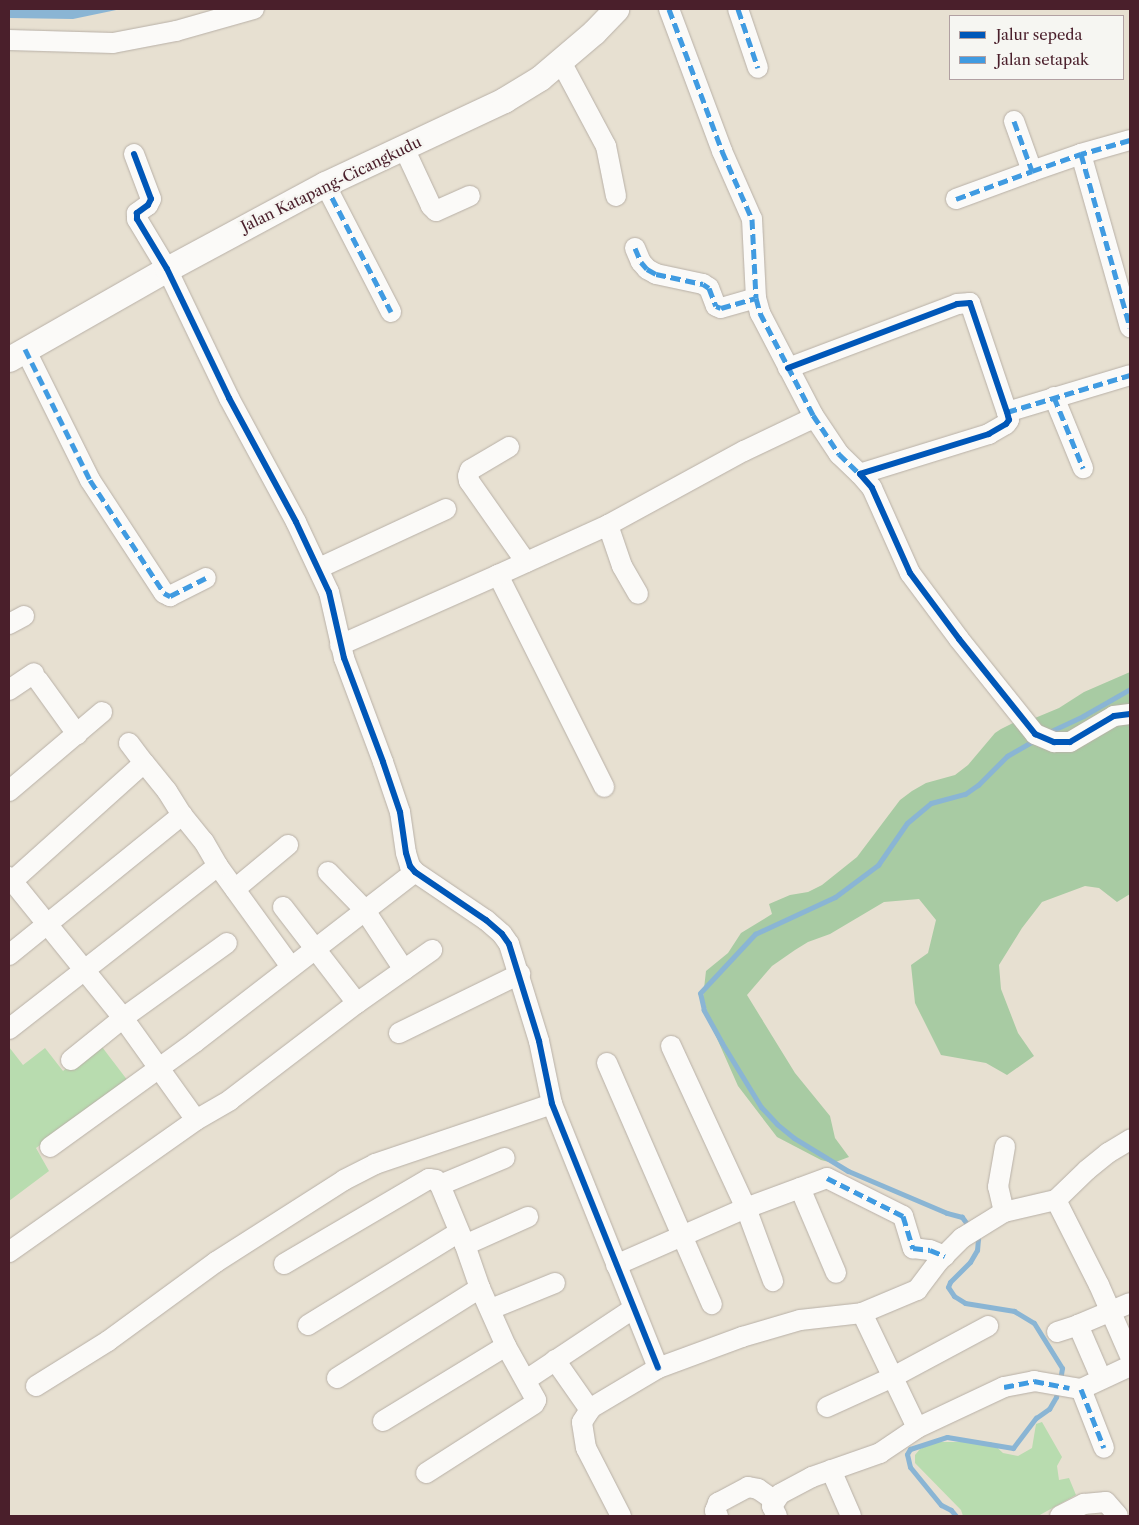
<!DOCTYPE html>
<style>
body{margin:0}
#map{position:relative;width:1139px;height:1525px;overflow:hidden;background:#e7e0d1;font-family:"Libre Caslon Text",serif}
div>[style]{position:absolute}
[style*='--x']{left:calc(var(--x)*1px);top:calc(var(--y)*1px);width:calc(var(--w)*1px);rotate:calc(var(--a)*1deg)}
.green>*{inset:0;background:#b8dcaf}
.forest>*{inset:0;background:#a8cba3}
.water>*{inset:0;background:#8ab5d4}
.stream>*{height:5px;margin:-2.5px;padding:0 2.5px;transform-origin:2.5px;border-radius:2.5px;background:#8ab5d4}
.roads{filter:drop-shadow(0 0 1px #b8b0a7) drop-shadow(0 0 1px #b8b0a7)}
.minor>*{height:20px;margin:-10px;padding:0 10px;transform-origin:10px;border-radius:10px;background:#fbfaf8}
.tertiary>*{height:25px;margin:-12.5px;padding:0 12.5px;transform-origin:12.5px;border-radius:12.5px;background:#fbfaf8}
.quiet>*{height:5px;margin-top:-2.5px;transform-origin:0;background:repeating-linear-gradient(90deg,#409be1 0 10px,transparent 0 15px)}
.cycleway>*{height:6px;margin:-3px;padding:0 3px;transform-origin:3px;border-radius:3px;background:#0057b8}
span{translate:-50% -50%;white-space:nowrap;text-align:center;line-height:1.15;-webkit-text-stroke:4.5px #f6f6f2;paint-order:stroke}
.street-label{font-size:15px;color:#4a1f2b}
.frame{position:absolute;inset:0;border:10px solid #4a1f2b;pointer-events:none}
.legend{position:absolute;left:949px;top:15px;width:175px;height:65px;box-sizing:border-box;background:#f6f6f2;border:1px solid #b1a0a2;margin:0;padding:6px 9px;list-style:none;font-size:15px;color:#4a1f2b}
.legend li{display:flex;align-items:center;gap:10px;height:25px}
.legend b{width:25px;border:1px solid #b1a0a2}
</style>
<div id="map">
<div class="green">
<div style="clip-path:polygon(99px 1043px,128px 1081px,36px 1148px,49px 1171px,9px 1201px,9px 1047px,23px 1065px,45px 1048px,63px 1071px)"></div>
<div style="clip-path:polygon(1042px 1422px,1062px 1457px,1057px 1466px,1059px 1480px,1069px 1478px,1076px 1495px,1038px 1516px,963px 1516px,961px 1510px,915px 1463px,915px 1455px,920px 1449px,935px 1442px,991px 1442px,1003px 1453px,1018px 1456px,1032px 1448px,1036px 1424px)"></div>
</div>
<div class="forest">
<div style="clip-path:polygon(1130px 672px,1130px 894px,1117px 902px,1099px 888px,1085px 886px,1042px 902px,1022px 928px,999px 965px,1001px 989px,1018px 1033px,1034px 1056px,1007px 1075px,986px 1063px,941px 1055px,915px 1003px,911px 965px,928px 953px,936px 920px,919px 899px,884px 902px,830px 934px,808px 942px,795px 950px,772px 966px,747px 995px,795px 1073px,830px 1116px,835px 1138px,849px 1157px,833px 1163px,821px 1160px,777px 1137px,738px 1086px,711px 1025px,703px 997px,706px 971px,728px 953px,741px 933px,772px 914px,769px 904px,790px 895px,808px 892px,822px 885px,857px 857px,900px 800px,912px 791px,926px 783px,955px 775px,968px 765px,995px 733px,1001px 729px,1015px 722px,1035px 718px,1059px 708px,1084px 692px)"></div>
</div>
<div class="water">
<div style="clip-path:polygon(9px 9px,121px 9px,73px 19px,9px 18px)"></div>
</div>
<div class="stream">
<div style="--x:1047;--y:733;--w:40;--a:-25"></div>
<div style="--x:1083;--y:716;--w:54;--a:-29.9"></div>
<div style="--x:970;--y:1228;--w:14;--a:-126"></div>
<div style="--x:962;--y:1217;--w:16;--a:-165"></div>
<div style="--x:947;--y:1213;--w:108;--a:-157"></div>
<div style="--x:848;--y:1171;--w:63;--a:-148.6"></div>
<div style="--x:794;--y:1138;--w:22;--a:-141"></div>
<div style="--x:777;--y:1124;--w:23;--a:-133"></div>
<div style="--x:761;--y:1107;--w:75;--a:-121.4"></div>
<div style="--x:722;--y:1043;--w:38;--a:-119"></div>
<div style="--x:704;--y:1010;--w:17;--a:-103"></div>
<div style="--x:700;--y:993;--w:81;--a:-47"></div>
<div style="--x:755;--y:934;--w:88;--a:-24.8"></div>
<div style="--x:835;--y:897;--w:54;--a:-36.7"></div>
<div style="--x:878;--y:865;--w:51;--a:-55.4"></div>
<div style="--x:907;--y:823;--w:31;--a:-40"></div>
<div style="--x:931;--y:803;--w:35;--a:-15"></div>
<div style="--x:965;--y:794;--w:16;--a:-35"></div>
<div style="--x:978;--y:785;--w:41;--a:-45"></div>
<div style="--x:1007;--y:756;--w:32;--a:-30"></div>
<div style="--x:975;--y:1235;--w:5;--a:53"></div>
<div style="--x:978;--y:1239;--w:11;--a:95"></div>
<div style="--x:977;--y:1250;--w:14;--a:120"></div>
<div style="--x:970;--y:1262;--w:28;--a:135"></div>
<div style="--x:950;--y:1282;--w:5;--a:112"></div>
<div style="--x:948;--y:1287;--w:11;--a:56"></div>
<div style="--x:954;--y:1296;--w:13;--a:32"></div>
<div style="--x:965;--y:1303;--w:50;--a:9.3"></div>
<div style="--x:1014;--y:1311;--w:23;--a:31"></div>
<div style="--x:1034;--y:1323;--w:53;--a:58.1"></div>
<div style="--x:1062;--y:1368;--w:12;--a:99"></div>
<div style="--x:956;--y:1516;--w:8;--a:-130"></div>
<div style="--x:951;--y:1510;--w:11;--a:-153"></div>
<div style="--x:941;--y:1505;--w:49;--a:-129.2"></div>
<div style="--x:910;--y:1467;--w:13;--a:-103"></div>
<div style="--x:907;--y:1454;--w:6;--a:-59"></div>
<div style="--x:910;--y:1449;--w:39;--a:-18"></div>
<div style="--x:947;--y:1437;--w:67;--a:9.5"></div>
<div style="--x:1013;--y:1448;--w:38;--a:-53"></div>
<div style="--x:1036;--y:1418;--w:16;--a:-35"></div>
<div style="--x:1049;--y:1409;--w:14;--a:-60"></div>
<div style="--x:1056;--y:1397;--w:9;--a:-77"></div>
</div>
<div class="roads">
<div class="minor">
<div style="--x:669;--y:9;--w:152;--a:69.5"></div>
<div style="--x:722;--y:151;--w:74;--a:66.2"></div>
<div style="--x:752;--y:219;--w:79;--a:87.1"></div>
<div style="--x:756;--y:298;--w:16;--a:75"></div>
<div style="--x:760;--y:313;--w:115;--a:62.5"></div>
<div style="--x:813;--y:415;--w:47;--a:56.3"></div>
<div style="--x:839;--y:454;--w:29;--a:44"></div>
<div style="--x:738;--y:9;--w:62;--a:71.3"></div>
<div style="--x:9;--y:40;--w:104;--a:1.7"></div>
<div style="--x:113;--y:43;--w:64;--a:-10.8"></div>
<div style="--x:176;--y:31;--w:81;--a:-15.8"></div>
<div style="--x:560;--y:60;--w:98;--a:61.9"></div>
<div style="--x:606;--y:146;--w:51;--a:78.7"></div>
<div style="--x:1014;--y:121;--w:53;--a:70.2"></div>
<div style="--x:1032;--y:171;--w:52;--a:-19.1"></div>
<div style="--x:1130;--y:140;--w:51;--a:164.1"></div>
<div style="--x:1081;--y:154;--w:180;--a:74.2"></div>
<div style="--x:404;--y:148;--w:64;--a:65"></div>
<div style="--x:431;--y:206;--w:7;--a:45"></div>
<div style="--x:436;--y:211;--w:37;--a:-24"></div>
<div style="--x:134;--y:154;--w:48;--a:69.3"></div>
<div style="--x:151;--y:199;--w:7;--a:117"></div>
<div style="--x:148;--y:205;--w:14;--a:144"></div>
<div style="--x:137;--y:213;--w:6;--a:90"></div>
<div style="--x:137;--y:219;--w:58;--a:59"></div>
<div style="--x:167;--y:269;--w:143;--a:64.3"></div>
<div style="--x:229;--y:398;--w:141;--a:61.6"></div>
<div style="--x:296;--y:522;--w:77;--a:64.8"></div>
<div style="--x:329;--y:592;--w:68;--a:77.2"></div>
<div style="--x:344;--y:658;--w:111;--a:69.4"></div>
<div style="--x:383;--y:762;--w:53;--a:71.2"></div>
<div style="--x:400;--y:812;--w:41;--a:81.7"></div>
<div style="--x:406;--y:853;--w:14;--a:73"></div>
<div style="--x:410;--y:866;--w:8;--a:50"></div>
<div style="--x:415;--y:872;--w:86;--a:34.1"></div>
<div style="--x:486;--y:920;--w:21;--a:41"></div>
<div style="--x:502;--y:934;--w:12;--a:55"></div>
<div style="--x:509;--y:944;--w:102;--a:72.8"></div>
<div style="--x:539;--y:1041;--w:64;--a:78.3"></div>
<div style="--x:552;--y:1104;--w:284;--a:68.1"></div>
<div style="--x:325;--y:184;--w:144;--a:62.7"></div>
<div style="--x:956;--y:199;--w:81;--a:-20.2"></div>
<div style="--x:635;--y:248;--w:15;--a:67"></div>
<div style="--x:641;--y:262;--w:9;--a:49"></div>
<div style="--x:647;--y:269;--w:10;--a:29"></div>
<div style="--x:656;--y:274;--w:48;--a:12"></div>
<div style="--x:703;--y:284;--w:7;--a:34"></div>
<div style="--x:709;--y:288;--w:19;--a:69"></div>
<div style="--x:716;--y:306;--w:5;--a:22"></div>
<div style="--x:721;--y:308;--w:36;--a:-16"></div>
<div style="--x:25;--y:349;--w:146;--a:63.6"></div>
<div style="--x:90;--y:480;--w:135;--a:56.8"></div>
<div style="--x:164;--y:593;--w:7;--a:27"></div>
<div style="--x:170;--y:596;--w:40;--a:-26.6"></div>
<div style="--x:788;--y:368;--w:181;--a:-20.7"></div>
<div style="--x:957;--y:304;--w:13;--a:-4"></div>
<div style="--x:970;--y:303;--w:115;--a:71.3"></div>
<div style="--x:1007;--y:412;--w:8;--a:76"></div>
<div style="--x:1009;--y:420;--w:5;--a:127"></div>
<div style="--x:1006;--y:424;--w:20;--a:150"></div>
<div style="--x:989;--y:434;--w:135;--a:162.8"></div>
<div style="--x:860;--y:474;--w:18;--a:49"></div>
<div style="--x:872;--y:488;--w:93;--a:65.9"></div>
<div style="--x:910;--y:573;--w:82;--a:53.4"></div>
<div style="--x:959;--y:639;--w:122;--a:51.3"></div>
<div style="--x:1035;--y:734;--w:21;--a:23"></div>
<div style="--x:1054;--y:742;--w:16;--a:0"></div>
<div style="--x:1070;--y:742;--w:51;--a:-30.6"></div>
<div style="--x:1114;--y:716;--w:16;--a:-7"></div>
<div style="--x:1054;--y:397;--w:77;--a:67.8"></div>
<div style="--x:1007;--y:412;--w:128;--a:-16.7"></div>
<div style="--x:509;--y:447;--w:45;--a:149.5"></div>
<div style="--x:470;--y:470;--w:6;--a:108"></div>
<div style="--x:468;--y:476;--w:5;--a:79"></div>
<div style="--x:469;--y:481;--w:99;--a:54.9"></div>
<div style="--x:608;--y:525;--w:43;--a:71.1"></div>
<div style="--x:622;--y:566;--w:32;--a:60"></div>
<div style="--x:319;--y:568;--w:140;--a:-24.9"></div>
<div style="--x:498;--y:575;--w:237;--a:63.4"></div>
<div style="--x:9;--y:624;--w:17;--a:-28"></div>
<div style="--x:340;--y:645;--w:173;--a:-23.9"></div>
<div style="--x:498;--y:575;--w:121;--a:-24.4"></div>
<div style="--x:608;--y:525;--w:155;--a:-28.6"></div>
<div style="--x:744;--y:451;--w:70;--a:-25.5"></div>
<div style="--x:807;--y:421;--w:8;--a:-45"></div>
<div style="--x:38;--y:680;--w:67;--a:54.2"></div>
<div style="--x:9;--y:690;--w:30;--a:-34"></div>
<div style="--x:9;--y:791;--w:122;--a:-40.3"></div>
<div style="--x:218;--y:866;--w:125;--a:54.1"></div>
<div style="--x:328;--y:872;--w:52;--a:45.8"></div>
<div style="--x:364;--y:909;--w:73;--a:56.7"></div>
<div style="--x:9;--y:877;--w:181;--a:51"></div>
<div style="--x:123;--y:1018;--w:125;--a:54.4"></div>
<div style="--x:9;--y:884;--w:181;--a:-41.9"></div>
<div style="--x:144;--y:763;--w:25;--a:-127"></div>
<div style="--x:235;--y:889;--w:69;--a:-39.7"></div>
<div style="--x:283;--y:907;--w:121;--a:52.4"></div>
<div style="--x:9;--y:955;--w:223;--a:-39"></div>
<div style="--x:182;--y:815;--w:28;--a:-122"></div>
<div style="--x:167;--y:791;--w:36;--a:-129"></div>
<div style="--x:9;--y:1029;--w:265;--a:-38"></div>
<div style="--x:218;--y:866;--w:28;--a:-120"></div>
<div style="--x:204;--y:842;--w:35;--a:-129"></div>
<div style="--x:399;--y:1033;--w:135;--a:-26"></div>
<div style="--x:671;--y:1046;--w:179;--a:65.2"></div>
<div style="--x:746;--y:1208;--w:78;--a:69.7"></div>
<div style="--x:71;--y:1060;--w:67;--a:-38.9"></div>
<div style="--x:123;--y:1018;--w:128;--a:-35.8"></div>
<div style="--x:607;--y:1063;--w:263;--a:66.5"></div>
<div style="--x:50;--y:1147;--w:179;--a:-35.9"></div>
<div style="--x:195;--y:1042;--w:278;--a:-37.7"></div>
<div style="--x:440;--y:1185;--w:70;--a:-22.6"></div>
<div style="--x:800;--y:1188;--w:92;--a:67"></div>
<div style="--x:1056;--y:1200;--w:95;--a:63.2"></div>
<div style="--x:1099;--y:1285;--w:77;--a:66.4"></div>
<div style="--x:1004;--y:1212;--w:26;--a:-103"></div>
<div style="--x:998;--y:1187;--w:41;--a:-80.1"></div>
<div style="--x:465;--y:1245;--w:69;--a:-24"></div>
<div style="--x:9;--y:1252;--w:229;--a:-35.2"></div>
<div style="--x:196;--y:1120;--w:39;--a:-30"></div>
<div style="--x:230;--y:1100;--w:160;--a:-37.4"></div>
<div style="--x:357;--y:1003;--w:92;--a:-35.2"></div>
<div style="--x:284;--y:1264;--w:168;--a:-30.4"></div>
<div style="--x:429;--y:1179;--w:7;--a:8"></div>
<div style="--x:436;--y:1180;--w:6;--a:51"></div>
<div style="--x:440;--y:1185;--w:65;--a:67.4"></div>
<div style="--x:465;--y:1245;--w:46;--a:70.8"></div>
<div style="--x:480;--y:1288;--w:64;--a:65.9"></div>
<div style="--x:506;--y:1346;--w:62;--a:60.9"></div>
<div style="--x:536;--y:1400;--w:4;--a:117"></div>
<div style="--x:534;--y:1404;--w:128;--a:147.4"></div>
<div style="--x:616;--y:1265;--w:142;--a:-23.7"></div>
<div style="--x:746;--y:1208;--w:86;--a:-20.3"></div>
<div style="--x:827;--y:1178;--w:85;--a:26.6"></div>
<div style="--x:903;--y:1216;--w:34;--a:73"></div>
<div style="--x:913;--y:1248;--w:17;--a:7"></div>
<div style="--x:930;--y:1250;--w:16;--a:22"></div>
<div style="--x:491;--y:1309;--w:69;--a:-22.1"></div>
<div style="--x:862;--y:1313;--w:127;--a:64.4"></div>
<div style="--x:917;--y:1428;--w:96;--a:-25.2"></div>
<div style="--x:1004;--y:1387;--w:31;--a:-11"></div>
<div style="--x:1034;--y:1381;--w:48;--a:9.7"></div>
<div style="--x:1081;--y:1389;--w:54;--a:-25.1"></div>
<div style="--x:308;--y:1325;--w:177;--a:-31.6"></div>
<div style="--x:1057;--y:1332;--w:22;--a:-18"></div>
<div style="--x:555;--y:1360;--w:61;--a:55"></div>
<div style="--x:337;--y:1378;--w:169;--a:-32.2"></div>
<div style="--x:1101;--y:1378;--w:58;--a:-113.5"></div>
<div style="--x:1078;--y:1325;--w:56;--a:-22.9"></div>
<div style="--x:526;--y:1380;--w:128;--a:-33.6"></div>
<div style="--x:36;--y:1386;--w:85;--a:-32"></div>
<div style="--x:108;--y:1341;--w:134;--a:-36.2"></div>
<div style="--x:216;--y:1262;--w:152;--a:-32.6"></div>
<div style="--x:344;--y:1180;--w:35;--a:-27"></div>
<div style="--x:375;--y:1164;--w:187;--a:-18.7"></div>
<div style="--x:1081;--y:1389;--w:63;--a:68.7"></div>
<div style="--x:827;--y:1407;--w:72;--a:-24.4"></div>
<div style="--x:893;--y:1377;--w:108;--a:-28.2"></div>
<div style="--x:383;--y:1421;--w:144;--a:-31.4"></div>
<div style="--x:831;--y:1470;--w:50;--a:66.5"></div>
<div style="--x:621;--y:1516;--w:76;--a:-117.2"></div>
<div style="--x:586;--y:1448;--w:26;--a:-99"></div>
<div style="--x:582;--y:1422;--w:17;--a:-57"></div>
<div style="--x:591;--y:1408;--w:78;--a:-30.8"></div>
<div style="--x:658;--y:1368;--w:90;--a:-20.3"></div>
<div style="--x:742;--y:1337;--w:60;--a:-16.3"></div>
<div style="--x:800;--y:1320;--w:62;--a:-6.4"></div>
<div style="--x:862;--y:1313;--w:60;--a:-22.7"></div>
<div style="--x:917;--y:1290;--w:36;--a:-53"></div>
<div style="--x:939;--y:1261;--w:33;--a:-45"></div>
<div style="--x:962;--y:1238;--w:49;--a:-31.8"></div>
<div style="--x:1004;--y:1212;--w:53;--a:-13"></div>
<div style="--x:1056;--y:1200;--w:43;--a:-44.1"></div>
<div style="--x:1087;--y:1170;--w:27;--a:-39"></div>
<div style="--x:1108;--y:1153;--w:26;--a:-31"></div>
<div style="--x:718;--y:1516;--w:6;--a:-121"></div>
<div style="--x:715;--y:1511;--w:9;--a:-69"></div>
<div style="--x:718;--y:1503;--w:34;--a:-28"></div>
<div style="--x:748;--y:1487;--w:10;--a:11"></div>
<div style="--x:758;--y:1489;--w:19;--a:35"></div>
<div style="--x:777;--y:1516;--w:11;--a:-117"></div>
<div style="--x:772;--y:1506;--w:14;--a:-56"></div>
<div style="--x:780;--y:1494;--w:36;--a:-28"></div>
<div style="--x:812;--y:1477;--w:72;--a:-19.4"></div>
<div style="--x:880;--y:1453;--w:45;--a:-34"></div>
<div style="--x:1060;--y:1516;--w:27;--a:-27"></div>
<div style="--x:1084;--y:1504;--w:22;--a:-5"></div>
<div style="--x:1106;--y:1502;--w:18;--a:49"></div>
</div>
<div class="tertiary">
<div style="--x:9;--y:359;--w:182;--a:-29.7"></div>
<div style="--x:167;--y:269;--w:179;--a:-28.3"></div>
<div style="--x:325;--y:184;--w:198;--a:-25.1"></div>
<div style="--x:504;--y:100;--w:42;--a:-31.4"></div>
<div style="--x:540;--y:78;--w:71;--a:-40.4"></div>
<div style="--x:594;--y:32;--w:32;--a:-46"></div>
</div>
</div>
<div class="quiet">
<div style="--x:669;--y:9;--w:152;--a:69.5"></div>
<div style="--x:722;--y:151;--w:74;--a:66.2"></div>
<div style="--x:752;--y:219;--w:79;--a:87.1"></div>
<div style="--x:756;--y:298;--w:16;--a:75"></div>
<div style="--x:760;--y:313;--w:115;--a:62.5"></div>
<div style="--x:813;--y:415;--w:47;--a:56.3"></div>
<div style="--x:839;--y:454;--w:29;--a:44"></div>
<div style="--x:738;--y:9;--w:62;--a:71.3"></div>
<div style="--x:1014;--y:121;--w:53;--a:70.2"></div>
<div style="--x:1032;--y:171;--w:52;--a:-19.1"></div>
<div style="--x:1130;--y:140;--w:51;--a:164.1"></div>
<div style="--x:1081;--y:154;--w:180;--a:74.2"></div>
<div style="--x:325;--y:184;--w:144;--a:62.7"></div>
<div style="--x:956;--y:199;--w:81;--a:-20.2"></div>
<div style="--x:635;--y:248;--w:15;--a:67"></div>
<div style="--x:641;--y:262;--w:9;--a:49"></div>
<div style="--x:647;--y:269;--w:10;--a:29"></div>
<div style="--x:656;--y:274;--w:48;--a:12"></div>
<div style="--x:703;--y:284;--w:7;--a:34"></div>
<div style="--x:709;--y:288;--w:19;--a:69"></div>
<div style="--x:716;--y:306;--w:5;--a:22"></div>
<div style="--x:721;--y:308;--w:36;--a:-16"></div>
<div style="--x:25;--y:349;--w:146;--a:63.6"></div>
<div style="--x:90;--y:480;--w:135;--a:56.8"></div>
<div style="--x:164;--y:593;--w:7;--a:27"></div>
<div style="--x:170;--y:596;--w:40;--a:-26.6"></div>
<div style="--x:1054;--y:397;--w:77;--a:67.8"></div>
<div style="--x:1007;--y:412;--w:128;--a:-16.7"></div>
<div style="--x:827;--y:1178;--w:85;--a:26.6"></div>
<div style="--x:903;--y:1216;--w:34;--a:73"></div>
<div style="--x:913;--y:1248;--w:17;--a:7"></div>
<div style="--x:930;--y:1250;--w:16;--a:22"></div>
<div style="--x:1004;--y:1387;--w:31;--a:-11"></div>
<div style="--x:1034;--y:1381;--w:36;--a:11"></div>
<div style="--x:1081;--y:1389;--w:63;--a:68.7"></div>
</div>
<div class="cycleway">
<div style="--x:134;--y:154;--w:48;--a:69.3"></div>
<div style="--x:151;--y:199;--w:7;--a:117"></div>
<div style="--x:148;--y:205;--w:14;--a:144"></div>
<div style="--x:137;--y:213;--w:6;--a:90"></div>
<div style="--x:137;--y:219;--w:58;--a:59"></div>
<div style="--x:167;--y:269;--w:143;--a:64.3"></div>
<div style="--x:229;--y:398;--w:141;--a:61.6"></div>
<div style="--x:296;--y:522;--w:77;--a:64.8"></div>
<div style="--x:329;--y:592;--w:68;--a:77.2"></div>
<div style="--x:344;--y:658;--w:111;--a:69.4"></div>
<div style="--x:383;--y:762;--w:53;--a:71.2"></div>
<div style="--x:400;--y:812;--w:41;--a:81.7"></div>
<div style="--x:406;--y:853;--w:14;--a:73"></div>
<div style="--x:410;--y:866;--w:8;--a:50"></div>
<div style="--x:415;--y:872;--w:86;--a:34.1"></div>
<div style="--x:486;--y:920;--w:21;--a:41"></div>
<div style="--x:502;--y:934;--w:12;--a:55"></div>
<div style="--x:509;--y:944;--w:102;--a:72.8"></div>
<div style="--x:539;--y:1041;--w:64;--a:78.3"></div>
<div style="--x:552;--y:1104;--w:284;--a:68.1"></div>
<div style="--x:788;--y:368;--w:181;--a:-20.7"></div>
<div style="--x:957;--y:304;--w:13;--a:-4"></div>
<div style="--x:970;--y:303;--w:115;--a:71.3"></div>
<div style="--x:1007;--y:412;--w:8;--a:76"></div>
<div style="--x:1009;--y:420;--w:5;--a:127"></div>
<div style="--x:1006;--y:424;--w:20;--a:150"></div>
<div style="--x:989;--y:434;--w:135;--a:162.8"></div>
<div style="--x:860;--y:474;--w:18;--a:49"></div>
<div style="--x:872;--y:488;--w:93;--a:65.9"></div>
<div style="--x:910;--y:573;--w:82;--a:53.4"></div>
<div style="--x:959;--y:639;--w:122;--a:51.3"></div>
<div style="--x:1035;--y:734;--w:21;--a:23"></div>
<div style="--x:1054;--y:742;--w:16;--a:0"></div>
<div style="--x:1070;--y:742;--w:51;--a:-30.6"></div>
<div style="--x:1114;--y:716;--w:16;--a:-7"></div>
</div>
<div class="street-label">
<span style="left:331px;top:184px;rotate:-26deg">Jalan Katapang-Cicangkudu</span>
</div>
<div class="frame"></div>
<ul class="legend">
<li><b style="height:6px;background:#0057b8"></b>Jalur sepeda</li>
<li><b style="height:6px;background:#409be1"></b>Jalan setapak</li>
</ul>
</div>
